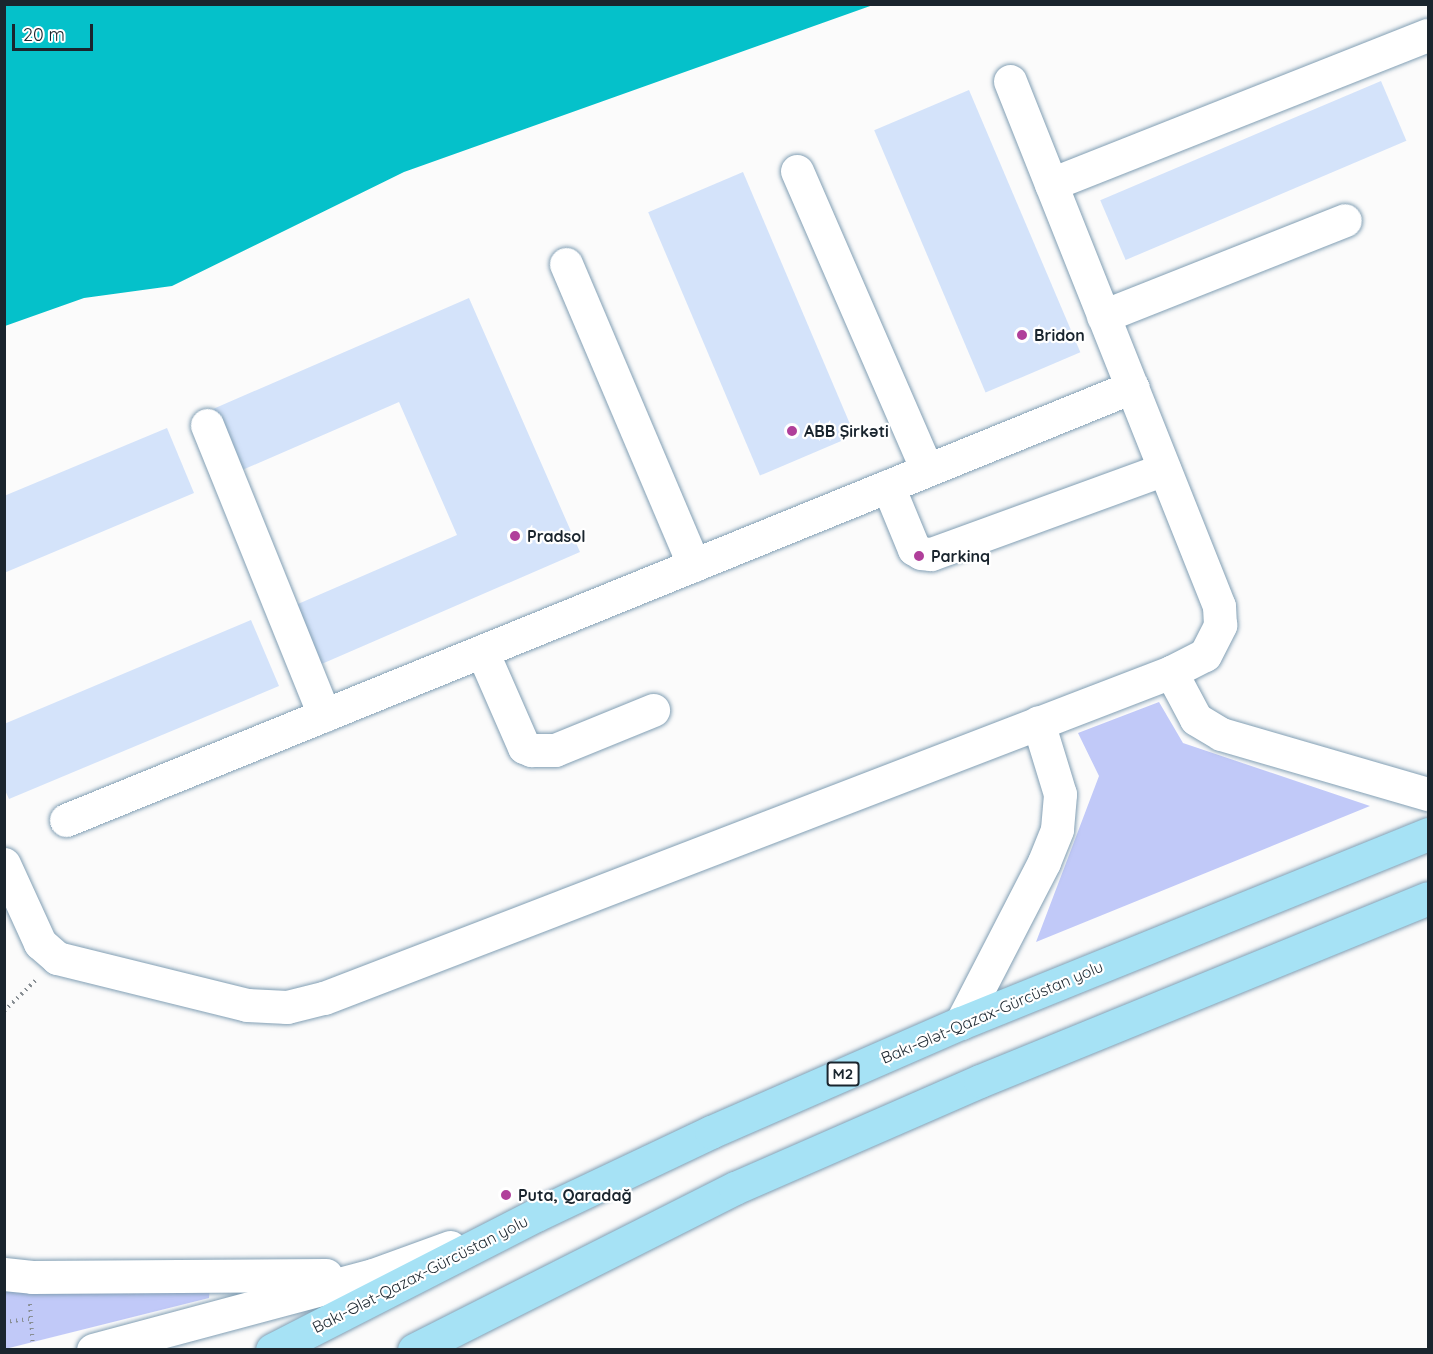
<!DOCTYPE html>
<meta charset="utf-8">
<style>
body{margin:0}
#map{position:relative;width:1433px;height:1354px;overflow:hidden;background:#fbfbfb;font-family:Quicksand,sans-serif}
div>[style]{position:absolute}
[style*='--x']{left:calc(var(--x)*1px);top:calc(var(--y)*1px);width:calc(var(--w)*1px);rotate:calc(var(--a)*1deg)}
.green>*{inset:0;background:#c1c9f8}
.water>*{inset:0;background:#05c1ca}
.building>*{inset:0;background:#d4e3fa;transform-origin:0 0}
.path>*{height:4px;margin-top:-2px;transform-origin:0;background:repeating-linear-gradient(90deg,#888e93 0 1.5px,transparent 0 6px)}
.roads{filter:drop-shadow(0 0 2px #829fb4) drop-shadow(0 0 2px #829fb4)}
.minor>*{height:33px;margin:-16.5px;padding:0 16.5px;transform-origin:16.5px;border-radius:16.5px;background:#fff}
.highway>*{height:33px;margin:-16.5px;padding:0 16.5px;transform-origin:16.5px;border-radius:16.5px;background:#a6e2f5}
.dots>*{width:16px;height:16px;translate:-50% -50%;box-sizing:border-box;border:3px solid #fff;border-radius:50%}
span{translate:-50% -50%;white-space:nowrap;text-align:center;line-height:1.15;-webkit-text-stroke:4.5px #fff;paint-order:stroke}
.shield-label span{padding:2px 4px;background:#fff;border:2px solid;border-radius:4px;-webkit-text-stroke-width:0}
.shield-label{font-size:15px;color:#1a252e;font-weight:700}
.poi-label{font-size:16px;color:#1a252e;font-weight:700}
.left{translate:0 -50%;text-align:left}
.street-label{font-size:16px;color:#1a252e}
.frame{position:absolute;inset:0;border:6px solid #1a252e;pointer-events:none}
.scale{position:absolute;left:12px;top:24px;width:81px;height:27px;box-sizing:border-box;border:3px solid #1a252e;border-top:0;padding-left:8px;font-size:18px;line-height:21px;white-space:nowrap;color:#1a252e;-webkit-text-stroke:4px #fff;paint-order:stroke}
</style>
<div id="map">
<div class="green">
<div style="clip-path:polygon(1159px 702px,1183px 743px,1370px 806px,1036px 942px,1099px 776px,1078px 733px)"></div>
<div style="clip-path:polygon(210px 1286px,209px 1298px,5px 1349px,4px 1289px)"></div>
</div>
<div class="water">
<div style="clip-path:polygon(5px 4px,873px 4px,873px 5px,404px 172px,172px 286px,84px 298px,5px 326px)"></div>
</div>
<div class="building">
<div style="left:1381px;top:81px;width:65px;height:305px;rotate:67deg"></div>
<div style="left:969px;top:90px;width:285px;height:103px;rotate:67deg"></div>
<div style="left:743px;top:172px;width:286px;height:103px;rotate:67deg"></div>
<div style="clip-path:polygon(469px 298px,580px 552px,317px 666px,291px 607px,457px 535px,399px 402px,240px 471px,213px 409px)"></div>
<div style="clip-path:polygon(167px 428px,194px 493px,4px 573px,4px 496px)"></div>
<div style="clip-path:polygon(251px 620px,279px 686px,9px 799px,4px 788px,4px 724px)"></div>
</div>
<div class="path">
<div style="--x:4;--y:1011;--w:47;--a:-44.1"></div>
<div style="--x:30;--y:1304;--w:39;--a:86"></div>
<div style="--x:4;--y:1322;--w:25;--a:-7"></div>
</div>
<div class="roads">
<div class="minor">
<div style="--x:797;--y:171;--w:326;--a:66.5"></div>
<div style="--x:1051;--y:184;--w:405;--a:-21.6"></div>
<div style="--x:566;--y:264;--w:327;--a:67"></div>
<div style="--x:1103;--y:316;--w:260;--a:-21.6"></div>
<div style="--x:207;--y:425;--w:313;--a:68"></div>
<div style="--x:888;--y:486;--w:68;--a:67.6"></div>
<div style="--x:914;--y:549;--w:8;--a:30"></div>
<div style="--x:921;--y:553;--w:10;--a:6"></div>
<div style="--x:931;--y:554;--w:248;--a:-20"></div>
<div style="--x:482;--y:651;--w:105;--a:66.4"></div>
<div style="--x:524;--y:747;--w:8;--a:23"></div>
<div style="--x:531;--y:750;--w:24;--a:0"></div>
<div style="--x:555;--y:750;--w:106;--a:-22.2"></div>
<div style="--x:1171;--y:672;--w:53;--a:62"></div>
<div style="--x:1196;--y:719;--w:29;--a:31"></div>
<div style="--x:1221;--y:734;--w:216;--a:16.2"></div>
<div style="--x:66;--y:820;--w:1151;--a:-22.11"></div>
<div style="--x:4;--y:864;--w:87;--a:65.5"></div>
<div style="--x:40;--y:943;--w:23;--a:41"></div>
<div style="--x:57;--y:958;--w:196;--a:13.9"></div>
<div style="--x:247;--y:1005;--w:40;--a:2.9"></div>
<div style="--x:287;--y:1007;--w:38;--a:-14"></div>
<div style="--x:324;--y:998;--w:908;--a:-21.05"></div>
<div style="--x:1171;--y:672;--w:38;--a:-27"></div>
<div style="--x:1205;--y:655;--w:34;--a:-63"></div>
<div style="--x:1220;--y:625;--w:19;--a:-93"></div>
<div style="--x:1219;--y:606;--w:565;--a:-111.71"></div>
<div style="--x:961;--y:1023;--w:181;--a:-62.7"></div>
<div style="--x:1044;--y:862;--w:35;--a:-68"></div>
<div style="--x:1057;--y:829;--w:35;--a:-85"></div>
<div style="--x:1060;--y:794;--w:75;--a:-107"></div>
<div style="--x:4;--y:1274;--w:28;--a:6"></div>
<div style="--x:32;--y:1277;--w:294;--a:-0.4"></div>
<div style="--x:93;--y:1350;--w:290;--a:-15"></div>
<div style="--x:373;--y:1275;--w:82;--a:-20"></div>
</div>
<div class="highway">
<div style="--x:272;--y:1350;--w:297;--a:-27.1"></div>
<div style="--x:536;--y:1215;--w:194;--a:-25.4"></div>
<div style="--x:711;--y:1132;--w:273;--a:-23.6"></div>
<div style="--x:961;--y:1023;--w:504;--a:-22.03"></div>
<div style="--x:414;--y:1350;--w:360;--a:-26.8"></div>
<div style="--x:735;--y:1188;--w:267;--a:-23.6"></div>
<div style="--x:980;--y:1081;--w:484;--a:-22.2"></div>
</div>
</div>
<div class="dots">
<div style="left:1022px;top:335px;background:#b03f9a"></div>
<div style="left:792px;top:431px;background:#b03f9a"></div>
<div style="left:515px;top:536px;background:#b03f9a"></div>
<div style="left:919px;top:556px;background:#b03f9a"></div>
<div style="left:506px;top:1195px;background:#b03f9a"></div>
</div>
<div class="shield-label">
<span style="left:843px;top:1074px">M2</span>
</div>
<div class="poi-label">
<span class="left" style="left:1034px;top:335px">Bridon</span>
<span class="left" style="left:804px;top:431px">ABB Şirkəti</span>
<span class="left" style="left:527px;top:536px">Pradsol</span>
<span class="left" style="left:931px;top:556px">Parkinq</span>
<span class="left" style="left:518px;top:1195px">Puta, Qaradağ</span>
</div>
<div class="street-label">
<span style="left:992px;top:1012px;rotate:-23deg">Bakı-Ələt-Qazax-Gürcüstan yolu</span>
<span style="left:420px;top:1274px;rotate:-27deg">Bakı-Ələt-Qazax-Gürcüstan yolu</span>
</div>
<div class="frame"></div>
<div class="scale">20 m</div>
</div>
